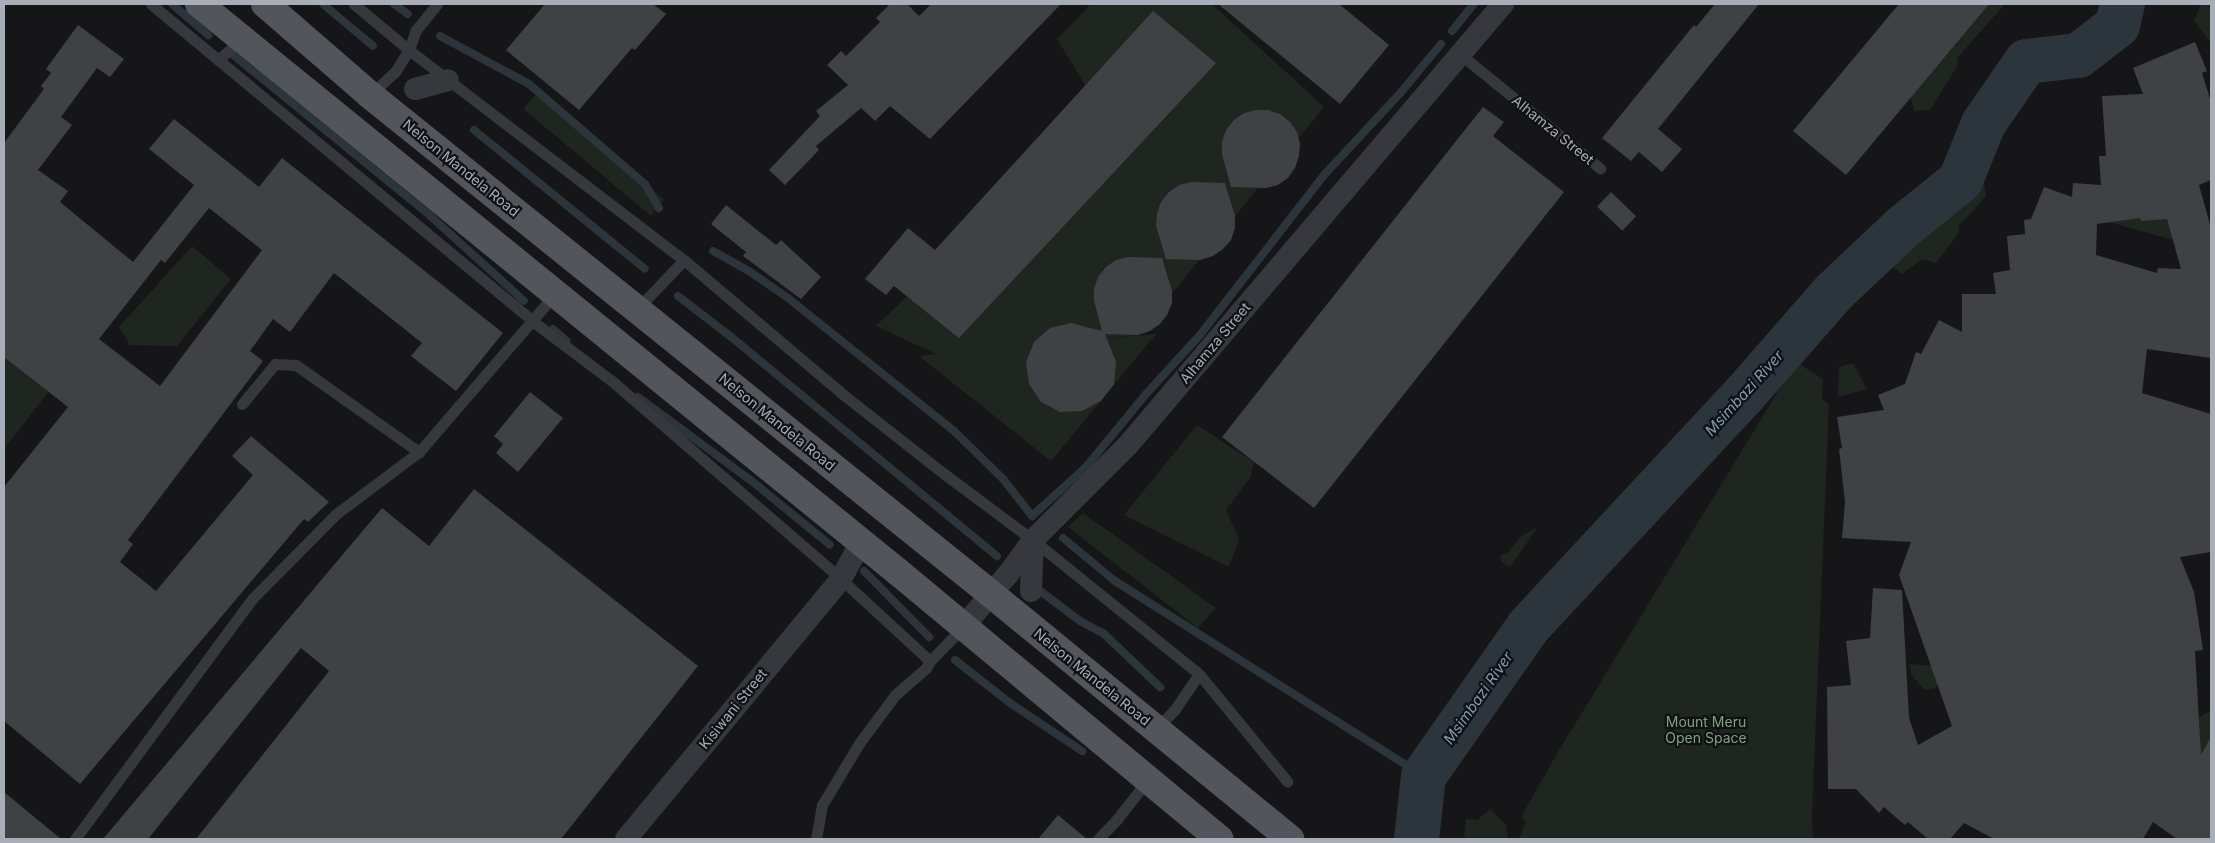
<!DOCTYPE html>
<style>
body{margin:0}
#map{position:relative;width:2215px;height:843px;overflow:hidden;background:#161618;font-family:Inter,sans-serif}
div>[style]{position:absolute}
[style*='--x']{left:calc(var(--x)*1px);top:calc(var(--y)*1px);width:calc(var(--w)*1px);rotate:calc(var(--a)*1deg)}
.green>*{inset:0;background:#1e261f;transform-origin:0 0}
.stream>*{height:8px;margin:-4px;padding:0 4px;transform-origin:4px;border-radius:4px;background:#2c353c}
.river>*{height:45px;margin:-22.5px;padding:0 22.5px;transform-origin:22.5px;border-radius:22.5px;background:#2c353c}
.building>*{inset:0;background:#404145;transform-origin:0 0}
.lane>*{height:11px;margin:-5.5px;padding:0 5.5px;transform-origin:5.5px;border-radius:5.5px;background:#37383d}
.street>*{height:22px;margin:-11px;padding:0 11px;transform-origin:11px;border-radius:11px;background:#37383d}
.primary>*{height:28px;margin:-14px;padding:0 14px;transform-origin:14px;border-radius:14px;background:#53555c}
span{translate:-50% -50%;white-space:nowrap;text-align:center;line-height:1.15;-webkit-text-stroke:4.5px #111113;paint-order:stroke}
.street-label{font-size:14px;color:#a8adb8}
.park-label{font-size:14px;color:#7fa381}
.water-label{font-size:15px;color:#7f9bb3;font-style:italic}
.frame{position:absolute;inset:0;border:5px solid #a8adb8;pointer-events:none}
</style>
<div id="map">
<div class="green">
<div style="clip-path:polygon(1091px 4px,1212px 4px,1324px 107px,1138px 335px,1044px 344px,1156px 334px,1051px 461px,919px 356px,936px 354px,876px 326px,1101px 111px,1057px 39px)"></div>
<div style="clip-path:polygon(1971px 4px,2005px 4px,1957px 58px,1958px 65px,1930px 110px,1914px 111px,1907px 82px,1952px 25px,1956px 47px)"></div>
<div style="clip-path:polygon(2201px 4px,2207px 4px,2211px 10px,2211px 43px,2194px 21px)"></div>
<div style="left:537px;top:93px;width:166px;height:21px;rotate:40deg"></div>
<div style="clip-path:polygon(2184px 167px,2173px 240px,2098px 219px)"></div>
<div style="clip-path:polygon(1983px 176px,1986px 196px,1959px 226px,1959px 233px,1936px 263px,1922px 259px,1902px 274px,1888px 264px)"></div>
<div style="clip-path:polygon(192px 246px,231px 279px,177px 346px,130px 345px,119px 327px)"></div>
<div style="clip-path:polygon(4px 353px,57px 381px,4px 449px)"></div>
<div style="clip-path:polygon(1796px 362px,1823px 379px,1822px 399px,1829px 404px,1812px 814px,1813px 839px,1521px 839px,1519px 838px,1526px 822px,1521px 817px,1558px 752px)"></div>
<div style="clip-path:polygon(1853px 363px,1867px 389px,1838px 397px,1839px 367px)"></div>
<div style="clip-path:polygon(1197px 425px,1254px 462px,1251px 476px,1226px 510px,1239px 539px,1229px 567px,1124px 515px)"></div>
<div style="clip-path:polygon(1083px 513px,1216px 608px,1198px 628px,1068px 527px)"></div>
<div style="clip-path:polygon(1537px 528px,1510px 567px,1501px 562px,1500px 556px,1508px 552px,1521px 536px)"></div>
<div style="clip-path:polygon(1910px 664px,1935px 666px,1941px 683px,1934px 689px,1924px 690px,1911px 674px)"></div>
<div style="clip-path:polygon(2211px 710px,2211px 754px,2187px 758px,2192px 722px)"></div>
<div style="clip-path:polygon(1490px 809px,1506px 825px,1508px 839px,1464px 839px,1466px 819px,1477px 820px)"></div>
</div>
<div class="stream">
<div style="--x:172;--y:4;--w:48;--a:40.7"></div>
<div style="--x:323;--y:4;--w:65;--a:40"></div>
<div style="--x:394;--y:4;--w:17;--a:36"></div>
<div style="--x:1452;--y:31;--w:35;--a:-51"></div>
<div style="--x:440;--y:36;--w:101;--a:28.3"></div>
<div style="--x:529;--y:84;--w:153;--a:40.8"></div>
<div style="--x:645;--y:184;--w:28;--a:60"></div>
<div style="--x:232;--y:54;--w:250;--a:39.2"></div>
<div style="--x:426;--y:212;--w:132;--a:42.2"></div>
<div style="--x:474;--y:130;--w:220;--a:39.1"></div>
<div style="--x:713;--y:251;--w:41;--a:29.1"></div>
<div style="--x:749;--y:271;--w:47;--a:34.7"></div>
<div style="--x:788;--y:298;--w:213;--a:38.7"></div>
<div style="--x:954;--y:431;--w:70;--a:44.4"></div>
<div style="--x:1004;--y:480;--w:46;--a:52.1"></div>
<div style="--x:1032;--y:516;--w:72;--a:-42.2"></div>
<div style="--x:1085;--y:468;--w:96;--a:-50.5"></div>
<div style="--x:1146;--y:394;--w:80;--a:-47.5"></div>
<div style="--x:1200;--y:335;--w:204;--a:-52.2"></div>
<div style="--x:1325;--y:174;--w:113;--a:-47.1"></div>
<div style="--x:1402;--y:91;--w:61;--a:-50.3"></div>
<div style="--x:678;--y:296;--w:66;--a:37.6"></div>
<div style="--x:730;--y:336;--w:346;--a:39.5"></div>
<div style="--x:553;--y:329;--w:18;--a:41"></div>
<div style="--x:638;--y:397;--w:143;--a:36.5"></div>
<div style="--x:753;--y:482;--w:99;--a:39.3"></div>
<div style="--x:1063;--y:538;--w:67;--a:39.6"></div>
<div style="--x:1115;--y:581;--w:365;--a:32.3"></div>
<div style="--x:864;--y:571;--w:93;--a:45.4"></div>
<div style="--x:1035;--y:587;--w:56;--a:37.1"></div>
<div style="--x:1080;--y:621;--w:26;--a:28"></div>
<div style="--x:1103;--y:633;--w:79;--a:43.5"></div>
<div style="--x:955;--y:660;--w:70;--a:38"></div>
<div style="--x:1010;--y:703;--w:87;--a:33.7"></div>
</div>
<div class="river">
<div style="--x:1416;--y:839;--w:63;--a:-83.7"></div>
<div style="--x:1423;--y:776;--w:183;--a:-55"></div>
<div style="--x:1528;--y:626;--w:314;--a:-47.1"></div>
<div style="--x:1742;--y:396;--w:138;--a:-48.8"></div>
<div style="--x:1833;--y:292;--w:96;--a:-43.3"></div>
<div style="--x:1903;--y:226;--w:73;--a:-38.9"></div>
<div style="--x:1960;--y:180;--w:61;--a:-68"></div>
<div style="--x:1983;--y:123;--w:75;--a:-55.3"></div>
<div style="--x:2026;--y:61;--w:52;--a:-6.6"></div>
<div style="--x:2078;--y:55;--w:49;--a:-37.6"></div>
<div style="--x:2117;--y:25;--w:22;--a:-77"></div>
</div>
<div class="building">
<div style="clip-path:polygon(545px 4px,653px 4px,666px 14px,635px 50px,632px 48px,579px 110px,506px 50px)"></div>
<div style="clip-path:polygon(890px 4px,907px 4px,919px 16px,931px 4px,1061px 4px,930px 139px,890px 106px,875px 121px,861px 108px,816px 146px,819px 150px,785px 185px,769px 170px,820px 116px,816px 111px,848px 85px,827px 65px,841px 51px,846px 56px,880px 22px,876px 18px)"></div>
<div style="clip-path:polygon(1218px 4px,1339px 4px,1389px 45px,1340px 104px)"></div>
<div style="clip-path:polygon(1715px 4px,1759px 4px,1658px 129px,1682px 149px,1662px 172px,1639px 152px,1631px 161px,1602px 138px,1694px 25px,1696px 27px)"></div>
<div style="clip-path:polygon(1899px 4px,1989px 4px,1846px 175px,1793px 131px)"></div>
<div style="clip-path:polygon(1153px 11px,1216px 63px,959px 338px,894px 286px,886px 295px,865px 279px,908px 228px,935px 250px)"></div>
<div style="clip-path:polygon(evenodd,78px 25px,124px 59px,110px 77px,97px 68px,61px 117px,72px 125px,38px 170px,68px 191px,60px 202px,133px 262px,194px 185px,149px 149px,174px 119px,259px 187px,282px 158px,503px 333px,456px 391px,411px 356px,422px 343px,334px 273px,290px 332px,273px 319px,250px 351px,263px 361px,128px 540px,133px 544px,120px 562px,156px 591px,253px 475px,232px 456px,251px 436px,329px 502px,308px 522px,304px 519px,80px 784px,4px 721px,4px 487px,68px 407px,4px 357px,4px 143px,44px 89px,41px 86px,51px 73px,46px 69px,78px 25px,209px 208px,262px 250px,160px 386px,99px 339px,161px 260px,165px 263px,209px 208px)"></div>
<div style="clip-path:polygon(evenodd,2195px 42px,2207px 71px,2202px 73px,2211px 102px,2211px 180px,2199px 185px,2211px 228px,2211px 358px,2147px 349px,2142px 393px,2211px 414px,2211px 552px,2180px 557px,2194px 592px,2203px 650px,2195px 651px,2201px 755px,2211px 737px,2211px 839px,2177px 839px,2153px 822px,2143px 839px,1994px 839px,1964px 823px,1950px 839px,1928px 839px,1908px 822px,1905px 825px,1884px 807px,1879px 813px,1856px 789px,1828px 789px,1827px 687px,1851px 685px,1846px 641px,1870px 638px,1873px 588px,1902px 590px,1909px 718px,1918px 745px,1952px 726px,1899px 575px,1911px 542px,1842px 538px,1845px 502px,1839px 449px,1842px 448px,1837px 417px,1884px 410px,1878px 395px,1905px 384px,1916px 352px,1921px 354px,1939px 320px,1962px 332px,1962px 294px,1996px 294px,1993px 273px,2010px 270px,2007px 236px,2025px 234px,2024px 220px,2031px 219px,2044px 187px,2072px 197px,2073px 183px,2101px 185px,2099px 156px,2106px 156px,2102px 96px,2143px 94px,2133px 68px,2195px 42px,2140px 218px,2141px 221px,2167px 219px,2181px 269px,2158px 268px,2157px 273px,2096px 255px,2097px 224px,2140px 218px)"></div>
<div style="clip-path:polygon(1483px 107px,1504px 122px,1493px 136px,1564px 192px,1314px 508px,1222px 437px)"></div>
<div style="clip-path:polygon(1256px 110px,1268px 110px,1280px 114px,1290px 122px,1297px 132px,1300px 144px,1299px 156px,1295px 168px,1288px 178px,1278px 185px,1266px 188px,1231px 187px,1222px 154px,1222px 142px,1226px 130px,1234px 120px,1244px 113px)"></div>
<div style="clip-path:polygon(1191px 182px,1225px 183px,1235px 216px,1235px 228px,1231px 240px,1223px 249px,1213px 256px,1200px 260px,1166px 259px,1156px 226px,1157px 213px,1161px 202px,1169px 192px,1179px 185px)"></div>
<div style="left:1611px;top:192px;width:35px;height:20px;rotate:44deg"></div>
<div style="clip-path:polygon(726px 205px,776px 245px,781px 240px,821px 277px,801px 299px,743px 256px,746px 252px,711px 224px)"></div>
<div style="clip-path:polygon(1128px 257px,1162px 258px,1172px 291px,1172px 303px,1167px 315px,1160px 324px,1150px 331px,1138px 335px,1105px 334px,1116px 362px,1114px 384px,1101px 401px,1082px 411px,1060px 412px,1041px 402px,1029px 384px,1026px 362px,1034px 342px,1050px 328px,1071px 323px,1102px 331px,1094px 301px,1094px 289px,1098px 277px,1106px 267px,1116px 260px)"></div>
<div style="clip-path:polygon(530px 392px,563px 418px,518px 472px,496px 453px,503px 444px,494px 436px)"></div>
<div style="clip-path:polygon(474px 489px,698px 666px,561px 839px,196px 839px,329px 671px,301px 648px,148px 839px,103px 839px,382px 508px,429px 546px)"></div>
<div style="clip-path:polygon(4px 792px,61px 839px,4px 839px)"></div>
<div style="clip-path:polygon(1058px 815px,1087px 839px,1038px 839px)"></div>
</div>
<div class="lane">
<div style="--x:151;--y:4;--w:494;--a:39.7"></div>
<div style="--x:531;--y:320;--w:101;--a:37"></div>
<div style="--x:612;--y:381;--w:303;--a:40.8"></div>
<div style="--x:841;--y:579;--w:121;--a:42.7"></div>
<div style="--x:354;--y:4;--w:72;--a:39.9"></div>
<div style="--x:409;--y:50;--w:346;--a:37.4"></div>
<div style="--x:684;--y:260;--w:204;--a:40.2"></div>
<div style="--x:840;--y:392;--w:131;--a:38.2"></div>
<div style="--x:943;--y:473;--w:112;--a:36.7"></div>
<div style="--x:1033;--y:540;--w:213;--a:38.9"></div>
<div style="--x:1199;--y:674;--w:139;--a:50.6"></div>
<div style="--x:1460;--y:54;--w:181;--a:39.2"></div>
<div style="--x:218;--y:60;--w:30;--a:-41"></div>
<div style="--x:370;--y:95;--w:34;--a:-43"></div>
<div style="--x:395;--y:72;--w:26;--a:-58"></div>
<div style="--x:409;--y:50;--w:21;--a:-71"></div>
<div style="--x:416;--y:30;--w:33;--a:-51"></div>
<div style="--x:637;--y:309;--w:68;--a:-46.2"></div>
<div style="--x:242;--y:404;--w:52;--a:-50.5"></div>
<div style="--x:275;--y:364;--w:21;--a:3"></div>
<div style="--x:296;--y:365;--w:151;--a:35.3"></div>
<div style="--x:1156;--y:729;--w:28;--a:-46"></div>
<div style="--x:1175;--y:709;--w:42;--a:-55.6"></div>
<div style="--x:75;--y:839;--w:298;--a:-53.6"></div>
<div style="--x:252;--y:599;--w:120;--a:-45.3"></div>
<div style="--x:336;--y:514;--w:104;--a:-36.8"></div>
<div style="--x:419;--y:452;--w:207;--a:-49.3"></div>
<div style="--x:816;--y:839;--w:35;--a:-80"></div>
<div style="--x:822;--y:805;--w:74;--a:-58.9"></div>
<div style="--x:860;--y:742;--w:59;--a:-53.3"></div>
<div style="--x:895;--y:695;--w:41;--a:-41.1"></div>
<div style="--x:926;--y:668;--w:8;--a:-60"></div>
<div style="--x:930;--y:661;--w:49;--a:-45.8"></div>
<div style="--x:1098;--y:839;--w:28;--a:-46"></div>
<div style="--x:1117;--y:819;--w:48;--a:-51.7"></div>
</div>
<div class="street">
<div style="--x:415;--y:89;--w:34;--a:-15"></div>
<div style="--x:1031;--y:591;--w:51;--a:-87.8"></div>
<div style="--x:964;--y:626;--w:70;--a:-49.7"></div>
<div style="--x:1009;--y:573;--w:41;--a:-54"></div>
<div style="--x:1033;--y:540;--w:134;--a:-45"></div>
<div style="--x:1128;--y:445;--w:579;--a:-49.62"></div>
<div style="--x:626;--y:839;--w:337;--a:-50.4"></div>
<div style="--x:841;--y:579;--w:42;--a:-61.6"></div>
</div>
<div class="primary">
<div style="--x:199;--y:4;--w:901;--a:39.1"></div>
<div style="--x:898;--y:572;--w:418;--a:39.7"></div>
<div style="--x:265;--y:4;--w:139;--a:40.9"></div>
<div style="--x:370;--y:95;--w:797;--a:38.78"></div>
<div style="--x:991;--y:594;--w:387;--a:39.3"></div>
</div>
<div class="street-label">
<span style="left:1553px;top:130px;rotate:39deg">Alhamza Street</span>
<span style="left:461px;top:168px;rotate:39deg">Nelson Mandela Road</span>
<span style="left:1215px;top:343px;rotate:-50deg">Alhamza Street</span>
<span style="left:777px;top:422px;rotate:39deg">Nelson Mandela Road</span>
<span style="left:1092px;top:677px;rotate:39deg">Nelson Mandela Road</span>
<span style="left:733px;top:709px;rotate:-51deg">Kisiwani Street</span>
</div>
<div class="park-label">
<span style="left:1706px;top:730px">Mount Meru<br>Open Space</span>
</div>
<div class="water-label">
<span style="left:1744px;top:393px;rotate:-48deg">Msimbazi River</span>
<span style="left:1478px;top:698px;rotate:-55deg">Msimbazi River</span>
</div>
<div class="frame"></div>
</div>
